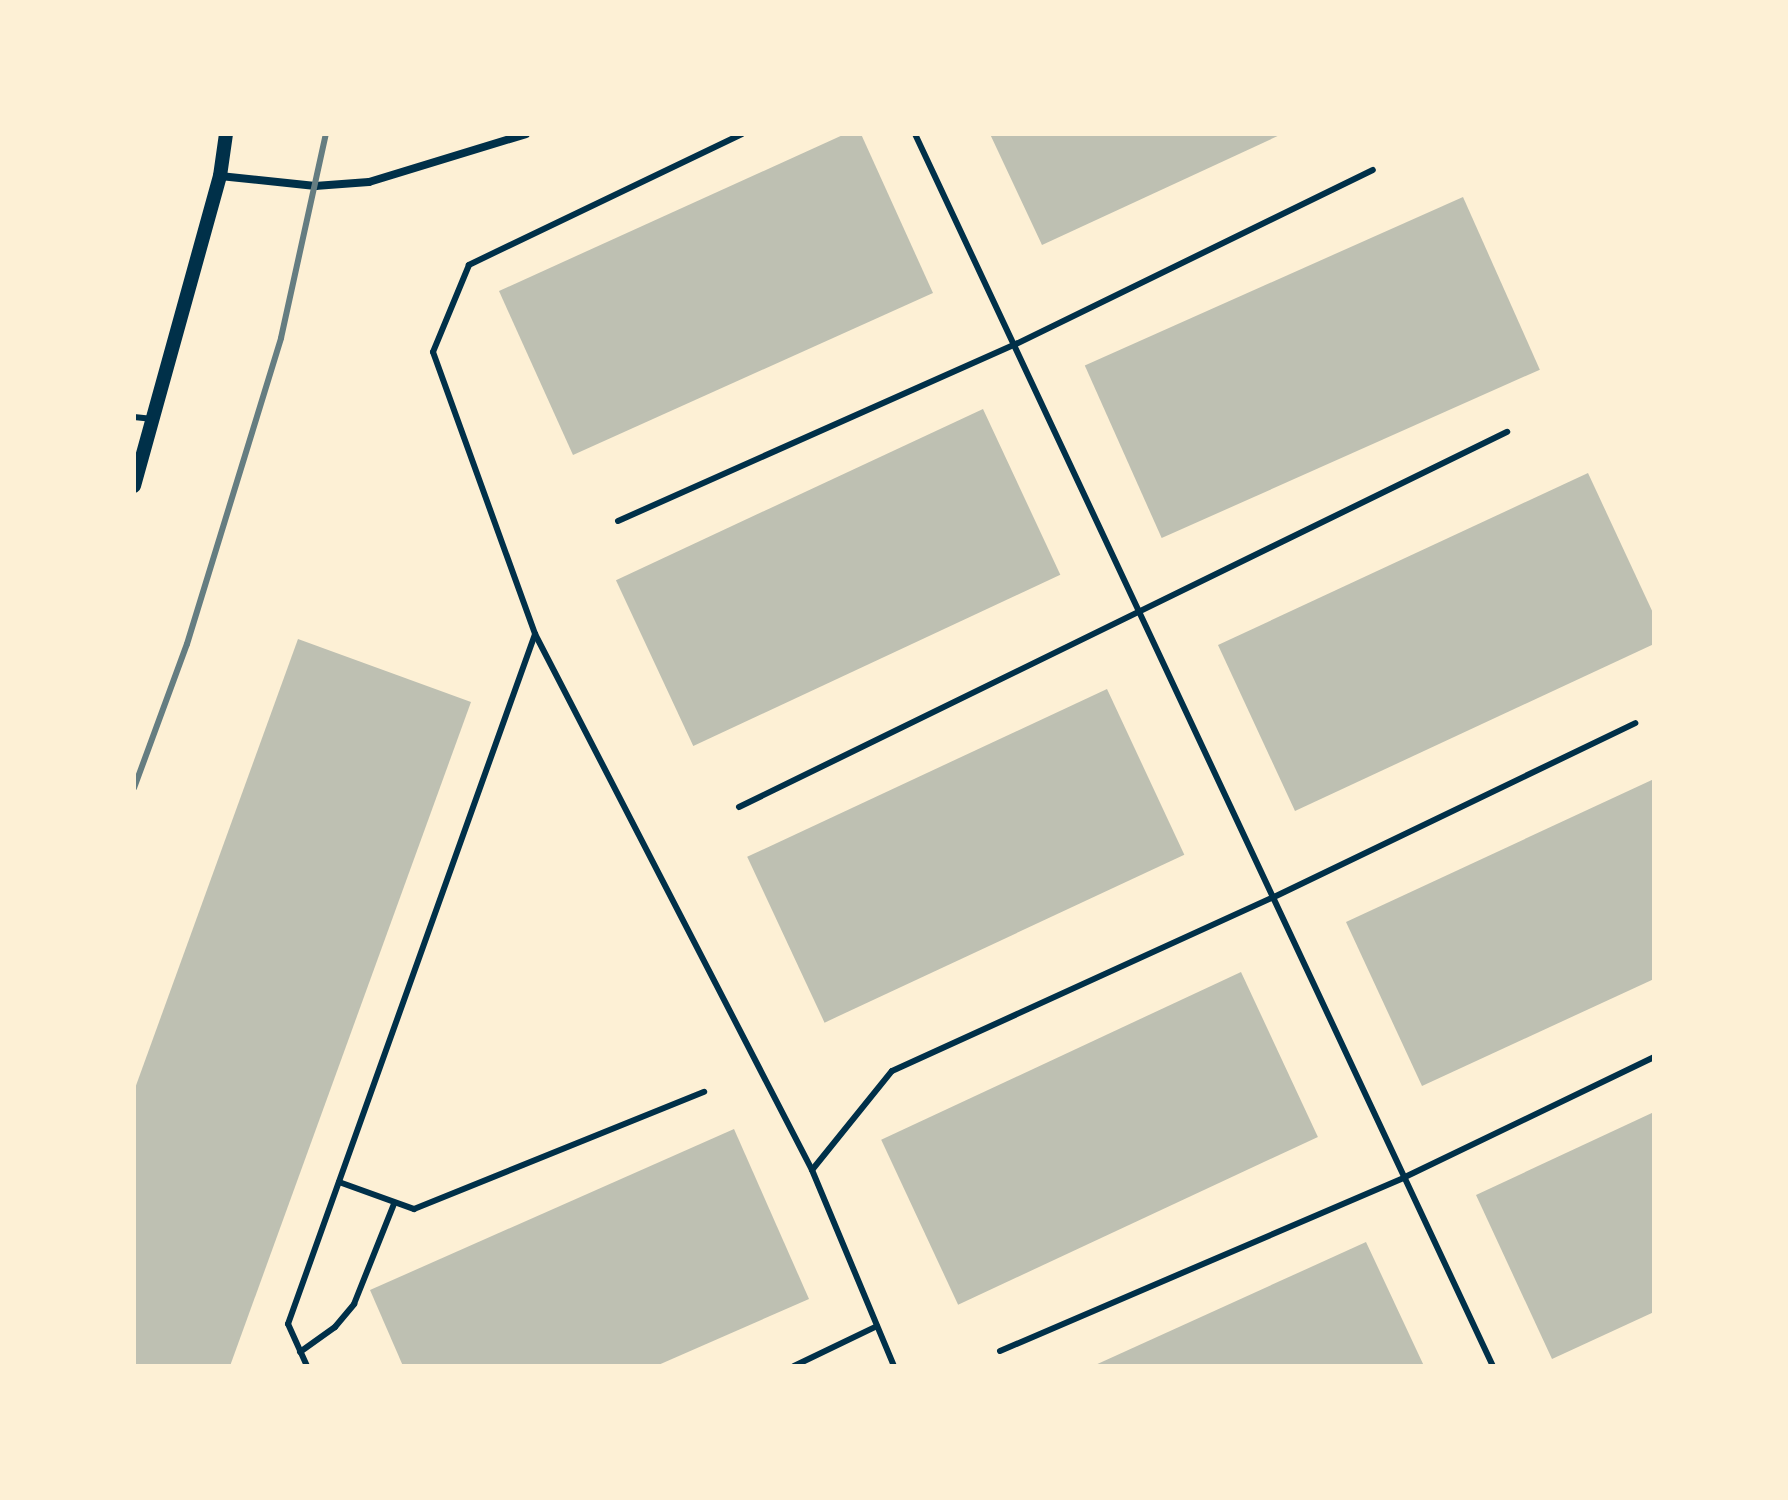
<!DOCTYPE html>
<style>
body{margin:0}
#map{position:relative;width:1788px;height:1500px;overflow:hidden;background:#fdf0d5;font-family:Signika,sans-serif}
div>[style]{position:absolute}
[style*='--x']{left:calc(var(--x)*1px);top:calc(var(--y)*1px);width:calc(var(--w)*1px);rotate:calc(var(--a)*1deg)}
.building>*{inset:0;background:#bec0b2;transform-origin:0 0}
.service>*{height:6px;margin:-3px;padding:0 3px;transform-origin:3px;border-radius:3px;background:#003049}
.minor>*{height:8px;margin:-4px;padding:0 4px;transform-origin:4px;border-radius:4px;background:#003049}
.tertiary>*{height:14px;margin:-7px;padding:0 7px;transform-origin:7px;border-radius:7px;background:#003049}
.rail>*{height:6px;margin:-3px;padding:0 3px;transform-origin:3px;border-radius:3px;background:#657d81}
span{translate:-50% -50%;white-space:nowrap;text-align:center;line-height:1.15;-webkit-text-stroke:7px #fdf0d5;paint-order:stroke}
.frame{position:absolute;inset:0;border:136px solid #fdf0d5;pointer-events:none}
</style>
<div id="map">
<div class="building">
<div style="clip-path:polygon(845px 134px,861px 134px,933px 293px,573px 455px,499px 291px)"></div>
<div style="clip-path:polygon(990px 134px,1282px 134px,1042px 245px)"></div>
<div style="left:1463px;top:197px;width:189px;height:414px;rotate:66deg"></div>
<div style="left:983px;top:409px;width:183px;height:405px;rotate:65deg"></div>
<div style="clip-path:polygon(1588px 473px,1654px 615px,1654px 644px,1295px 811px,1218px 645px)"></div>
<div style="clip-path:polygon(298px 639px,471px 702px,230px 1366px,134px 1366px,134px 1091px)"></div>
<div style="left:1107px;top:689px;width:183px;height:397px;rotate:65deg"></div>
<div style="clip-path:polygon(1654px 779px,1654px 979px,1422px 1086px,1346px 922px)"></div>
<div style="left:1241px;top:972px;width:182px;height:397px;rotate:65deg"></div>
<div style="clip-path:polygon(1654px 1112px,1654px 1312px,1552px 1359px,1476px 1195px)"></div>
<div style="clip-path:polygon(734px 1129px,809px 1299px,656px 1366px,403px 1366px,370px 1290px)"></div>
<div style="clip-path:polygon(1366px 1242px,1424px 1366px,1093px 1366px)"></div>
</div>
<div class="service">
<div style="--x:742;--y:134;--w:303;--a:154.4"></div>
<div style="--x:469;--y:265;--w:94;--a:112.5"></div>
<div style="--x:433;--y:352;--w:300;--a:70.1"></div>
<div style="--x:535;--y:634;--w:603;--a:62.67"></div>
<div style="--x:812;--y:1170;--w:212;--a:67.3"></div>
<div style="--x:915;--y:134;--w:1361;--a:64.87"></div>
<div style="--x:134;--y:417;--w:19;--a:6"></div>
<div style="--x:618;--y:521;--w:436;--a:-24"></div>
<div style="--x:1016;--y:344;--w:397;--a:-26"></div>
<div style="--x:739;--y:807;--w:855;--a:-26.03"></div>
<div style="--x:812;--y:1170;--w:127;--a:-51.1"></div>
<div style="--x:892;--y:1071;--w:420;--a:-24.5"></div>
<div style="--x:1274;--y:897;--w:401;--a:-25.7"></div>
<div style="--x:339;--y:1182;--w:80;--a:19.8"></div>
<div style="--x:414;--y:1209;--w:313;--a:-22"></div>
<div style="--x:1000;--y:1351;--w:441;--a:-23.2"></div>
<div style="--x:1405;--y:1177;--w:276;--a:-25.7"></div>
<div style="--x:300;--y:1352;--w:43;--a:-35.5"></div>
<div style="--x:335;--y:1327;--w:30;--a:-50"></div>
<div style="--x:354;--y:1304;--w:108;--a:-68.2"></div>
<div style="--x:307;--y:1366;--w:46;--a:-114.3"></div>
<div style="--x:288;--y:1324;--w:733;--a:-70.3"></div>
<div style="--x:794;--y:1366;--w:92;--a:-25.7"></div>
</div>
<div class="minor">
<div style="--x:220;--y:176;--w:96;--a:6"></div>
<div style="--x:315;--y:186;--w:54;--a:-4.2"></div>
<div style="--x:369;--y:182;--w:164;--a:-17"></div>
</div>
<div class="tertiary">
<div style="--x:134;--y:486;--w:322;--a:-74.5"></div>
<div style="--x:220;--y:176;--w:42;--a:-81.9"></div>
</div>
<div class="rail">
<div style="--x:134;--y:788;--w:153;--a:-69.8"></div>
<div style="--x:187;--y:644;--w:320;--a:-72.9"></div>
<div style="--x:281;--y:338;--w:209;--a:-77.6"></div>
</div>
<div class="frame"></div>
</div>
